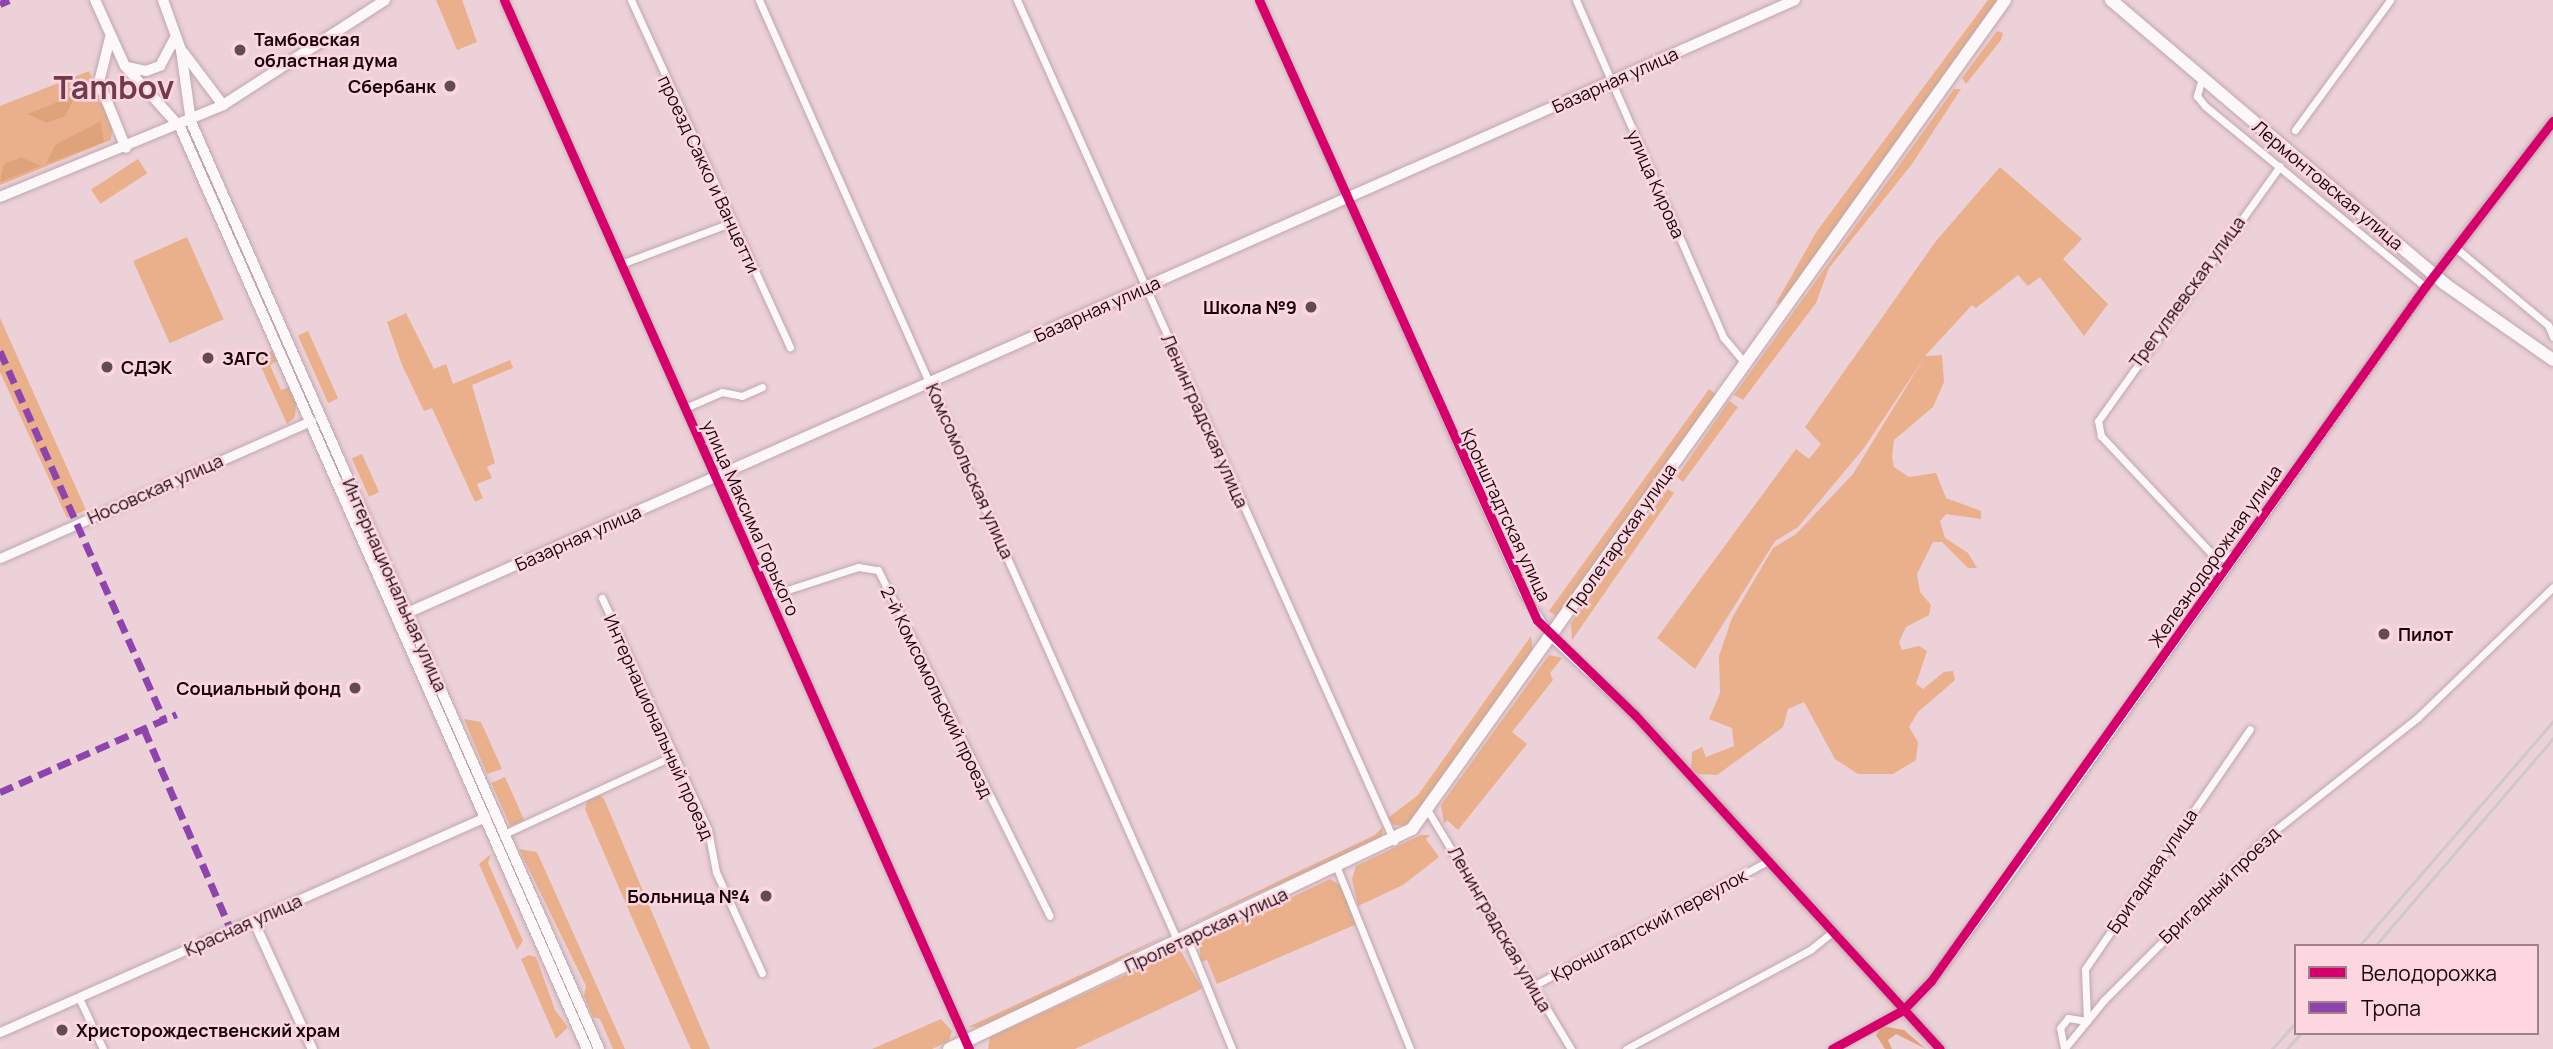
<!DOCTYPE html>
<meta charset="utf-8">
<style>
body{margin:0}
#map{position:relative;width:2553px;height:1049px;overflow:hidden;background:#ecd1d8;font-family:Manrope,sans-serif}
div>[style]{position:absolute}
[style*='--x']{left:calc(var(--x)*1px);top:calc(var(--y)*1px);width:calc(var(--w)*1px);rotate:calc(var(--a)*1deg)}
.green>*{inset:0;background:#eab08b;transform-origin:0 0}
.forest>*{inset:0;background:#dea37b}
.roads{filter:drop-shadow(0 0 2px #bea7ad) drop-shadow(0 0 2px #bea7ad)}
.minor>*{height:7px;margin:-3.5px;padding:0 3.5px;transform-origin:3.5px;border-radius:3.5px;background:#fcf8f9}
.tertiary>*{height:9px;margin:-4.5px;padding:0 4.5px;transform-origin:4.5px;border-radius:4.5px;background:#fcf8f9}
.secondary>*{height:10px;margin:-5px;padding:0 5px;transform-origin:5px;border-radius:5px;background:#fcf8f9}
.primary>*{height:12px;margin:-6px;padding:0 6px;transform-origin:6px;border-radius:6px;background:#fcf8f9}
.rail>*{height:2.5px;margin:-1.25px;padding:0 1.25px;transform-origin:1.25px;border-radius:1.25px;background:#d0c8ca}
.bridges{filter:drop-shadow(0 0 2px #bea7ad) drop-shadow(0 0 2px #bea7ad)}
.primary-bridge>*{height:12px;margin:-6px;padding:0 6px;transform-origin:6px;border-radius:6px;background:#fcf8f9}
.quiet>*{height:7px;margin-top:-3.5px;transform-origin:0;background:repeating-linear-gradient(90deg,#8e44ad 0 14px,transparent 0 21px)}
.cycleway>*{height:9px;margin:-4.5px;padding:0 4.5px;transform-origin:4.5px;border-radius:4.5px;background:#d6006c}
.dots>*{width:19px;height:19px;translate:-50% -50%;box-sizing:border-box;border:4px solid #fdd6e0;border-radius:50%}
span{translate:-50% -50%;white-space:nowrap;text-align:center;line-height:1.15;-webkit-text-stroke:5px #fdd6e0;paint-order:stroke}
.poi-label{font-size:18px;color:#18050b;font-weight:700}
.left{translate:0 -50%;text-align:left}
.right{translate:-100% -50%;text-align:right}
.street-label{font-size:18px;color:#18050b}
.town-label{font-size:32px;color:#703c4d;font-weight:700}
.legend{position:absolute;left:2294px;top:944px;width:245px;height:91px;box-sizing:border-box;background:#fdd6e0;border:2px solid #a1828b;margin:0;padding:9px 12px;list-style:none;font-size:21px;color:#18050b}
.legend li{display:flex;align-items:center;gap:14px;height:35px}
.legend b{width:35px;border:2px solid #a1828b}
</style>
<div id="map">
<div class="green">
<div style="clip-path:polygon(436px 0,462px 0,477px 42px,457px 50px)"></div>
<div style="clip-path:polygon(1988px 0,1999px 0,1781px 306px,1776px 303px,1817px 231px)"></div>
<div style="clip-path:polygon(1997px 31px,2003px 33px,2001px 40px,1966px 84px,1962px 78px)"></div>
<div style="clip-path:polygon(89px 71px,112px 129px,111px 140px,0 185px,0 106px)"></div>
<div style="clip-path:polygon(1954px 89px,1961px 89px,1912px 164px,1829px 268px,1816px 303px,1743px 400px,1734px 395px)"></div>
<div style="left:138px;top:159px;width:17px;height:56px;rotate:57deg"></div>
<div style="clip-path:polygon(2000px 167px,2082px 239px,2063px 259px,2108px 304px,2084px 336px,2040px 277px,2028px 286px,2018px 275px,1976px 308px,1972px 305px,1925px 356px,1942px 355px,1944px 382px,1933px 407px,1894px 440px,1892px 457px,1894px 467px,1909px 477px,1936px 473px,1946px 498px,1981px 511px,1981px 519px,1946px 514px,1940px 521px,1945px 538px,1968px 553px,1977px 568px,1968px 568px,1942px 542px,1933px 542px,1917px 574px,1920px 592px,1931px 605px,1929px 615px,1906px 627px,1899px 642px,1902px 650px,1919px 646px,1927px 651px,1916px 684px,1923px 689px,1944px 672px,1953px 671px,1955px 680px,1918px 712px,1909px 727px,1918px 742px,1916px 760px,1893px 774px,1858px 774px,1835px 759px,1804px 702px,1788px 709px,1783px 727px,1717px 775px,1699px 774px,1691px 770px,1692px 752px,1702px 747px,1706px 757px,1734px 746px,1732px 728px,1709px 719px,1720px 693px,1719px 656px,1732px 618px,1773px 548px,1796px 534px,1853px 474px,1924px 358px,1864px 448px,1798px 527px,1775px 541px,1695px 669px,1657px 638px,1796px 449px,1809px 459px,1821px 444px,1805px 427px,1936px 241px)"></div>
<div style="left:187px;top:237px;width:90px;height:59px;rotate:66deg"></div>
<div style="clip-path:polygon(406px 313px,434px 369px,446px 364px,453px 384px,510px 360px,513px 368px,472px 385px,495px 463px,487px 467px,492px 478px,477px 484px,483px 498px,475px 502px,432px 408px,424px 411px,402px 365px,387px 322px)"></div>
<div style="clip-path:polygon(0 318px,86px 510px,67px 518px,0 372px)"></div>
<div style="left:308px;top:331px;width:74px;height:11px;rotate:66deg"></div>
<div style="clip-path:polygon(272px 351px,277px 361px,270px 365px,281px 390px,289px 387px,296px 404px,295px 417px,287px 424px,257px 358px)"></div>
<div style="clip-path:polygon(1709px 389px,1717px 395px,1556px 616px,1549px 611px)"></div>
<div style="clip-path:polygon(1729px 401px,1738px 407px,1683px 482px,1677px 477px)"></div>
<div style="left:362px;top:454px;width:42px;height:11px;rotate:66deg"></div>
<div style="clip-path:polygon(1668px 489px,1674px 493px,1572px 640px,1571px 623px)"></div>
<div style="clip-path:polygon(1531px 636px,1533px 650px,1422px 807px,1405px 826px,1393px 825px,1388px 818px,1418px 795px)"></div>
<div style="clip-path:polygon(1549px 655px,1562px 658px,1550px 673px,1553px 680px,1512px 732px,1527px 744px,1458px 830px,1447px 820px,1444px 824px,1441px 805px)"></div>
<div style="clip-path:polygon(464px 719px,481px 722px,502px 769px,487px 774px)"></div>
<div style="left:505px;top:777px;width:47px;height:15px;rotate:66deg"></div>
<div style="clip-path:polygon(600px 795px,604px 799px,710px 1049px,691px 1049px,629px 911px,585px 809px,587px 801px)"></div>
<div style="clip-path:polygon(1383px 827px,1382px 838px,1181px 928px,1375px 835px)"></div>
<div style="clip-path:polygon(1421px 835px,1430px 835px,1426px 839px,1439px 857px,1403px 885px,1358px 906px,1352px 879px,1356px 866px)"></div>
<div style="clip-path:polygon(519px 849px,537px 852px,625px 1049px,613px 1049px,600px 1019px,593px 1017px,584px 996px,586px 986px)"></div>
<div style="clip-path:polygon(491px 854px,488px 863px,523px 941px,517px 950px,479px 864px)"></div>
<div style="clip-path:polygon(1330px 879px,1341px 886px,1357px 924px,1217px 984px,1207px 960px,1201px 962px,1199px 941px)"></div>
<div style="clip-path:polygon(1169px 934px,1040px 1000px,981px 1027px,968px 1027px)"></div>
<div style="clip-path:polygon(1180px 950px,1202px 988px,1196px 992px,1075px 1049px,988px 1049px,990px 1037px)"></div>
<div style="clip-path:polygon(529px 955px,536px 957px,555px 1010px,568px 1027px,556px 1039px,521px 959px)"></div>
<div style="clip-path:polygon(941px 1019px,952px 1031px,949px 1041px,932px 1049px,872px 1049px)"></div>
</div>
<div class="forest">
<div style="clip-path:polygon(76px 95px,65px 116px,47px 123px,27px 114px)"></div>
<div style="clip-path:polygon(101px 121px,104px 142px,46px 164px,55px 145px)"></div>
<div style="clip-path:polygon(21px 157px,41px 166px,0 182px,4px 164px)"></div>
<div style="clip-path:polygon(1882px 1026px,1904px 1030px,1926px 1049px,1896px 1034px,1888px 1040px,1892px 1049px,1885px 1049px,1876px 1035px)"></div>
</div>
<div class="roads">
<div class="minor">
<div style="--x:504;--y:0;--w:1147;--a:66.09"></div>
<div style="--x:631;--y:0;--w:382;--a:65.4"></div>
<div style="--x:759;--y:0;--w:1031;--a:66.02"></div>
<div style="--x:1017;--y:0;--w:922;--a:65.85"></div>
<div style="--x:1259;--y:0;--w:649;--a:66"></div>
<div style="--x:1523;--y:593;--w:53;--a:56.6"></div>
<div style="--x:1576;--y:0;--w:368;--a:66.4"></div>
<div style="--x:1723;--y:337;--w:34;--a:50"></div>
<div style="--x:2202;--y:78;--w:19;--a:106"></div>
<div style="--x:2197;--y:96;--w:13;--a:51"></div>
<div style="--x:2205;--y:106;--w:285;--a:39.4"></div>
<div style="--x:2295;--y:130;--w:161;--a:-53.8"></div>
<div style="--x:2457;--y:249;--w:119;--a:39.9"></div>
<div style="--x:2548;--y:325;--w:13;--a:67"></div>
<div style="--x:621;--y:264;--w:116;--a:-20.6"></div>
<div style="--x:685;--y:408;--w:40;--a:-23.4"></div>
<div style="--x:722;--y:392;--w:20;--a:11"></div>
<div style="--x:742;--y:396;--w:22;--a:-24"></div>
<div style="--x:2211;--y:553;--w:13;--a:23"></div>
<div style="--x:2223;--y:558;--w:14;--a:-21"></div>
<div style="--x:2218;--y:577;--w:25;--a:-106"></div>
<div style="--x:2211;--y:553;--w:161;--a:-133.2"></div>
<div style="--x:2101;--y:436;--w:15;--a:-101"></div>
<div style="--x:2098;--y:421;--w:313;--a:-54.5"></div>
<div style="--x:769;--y:596;--w:94;--a:-18"></div>
<div style="--x:858;--y:567;--w:20;--a:9"></div>
<div style="--x:878;--y:570;--w:386;--a:63.6"></div>
<div style="--x:602;--y:598;--w:255;--a:65.4"></div>
<div style="--x:708;--y:830;--w:43;--a:79.2"></div>
<div style="--x:716;--y:872;--w:111;--a:65.5"></div>
<div style="--x:1428;--y:811;--w:278;--a:59"></div>
<div style="--x:504;--y:834;--w:188;--a:-24.8"></div>
<div style="--x:1337;--y:868;--w:195;--a:68"></div>
<div style="--x:1187;--y:938;--w:120;--a:67.9"></div>
<div style="--x:1533;--y:986;--w:262;--a:-28"></div>
<div style="--x:79;--y:998;--w:56;--a:64.8"></div>
<div style="--x:2087;--y:1021;--w:52;--a:-92.2"></div>
<div style="--x:2085;--y:969;--w:291;--a:-55.5"></div>
<div style="--x:2064;--y:1048;--w:20;--a:-101"></div>
<div style="--x:2060;--y:1028;--w:13;--a:-51"></div>
<div style="--x:2068;--y:1018;--w:19;--a:9"></div>
<div style="--x:1626;--y:1049;--w:209;--a:-28.3"></div>
<div style="--x:1810;--y:950;--w:26;--a:-39"></div>
<div style="--x:1832;--y:1049;--w:81;--a:-28.8"></div>
<div style="--x:2064;--y:1049;--w:63;--a:-50.8"></div>
<div style="--x:2104;--y:1000;--w:233;--a:-45"></div>
<div style="--x:2269;--y:835;--w:189;--a:-38.3"></div>
<div style="--x:2417;--y:718;--w:189;--a:-43.9"></div>
</div>
<div class="tertiary">
<div style="--x:0;--y:558;--w:340;--a:-23.8"></div>
<div style="--x:1552;--y:637;--w:114;--a:43.2"></div>
<div style="--x:1635;--y:715;--w:452;--a:47.6"></div>
<div style="--x:253;--y:920;--w:142;--a:65.4"></div>
<div style="--x:1903;--y:1010;--w:40;--a:-46"></div>
<div style="--x:1931;--y:981;--w:141;--a:-53.9"></div>
<div style="--x:2014;--y:867;--w:711;--a:-54.68"></div>
<div style="--x:2425;--y:287;--w:210;--a:-52.4"></div>
<div style="--x:0;--y:1032;--w:531;--a:-23.91"></div>
</div>
<div class="secondary">
<div style="--x:95;--y:0;--w:72;--a:65.6"></div>
<div style="--x:125;--y:66;--w:82;--a:48"></div>
<div style="--x:180;--y:127;--w:1008;--a:66.18"></div>
<div style="--x:163;--y:0;--w:53;--a:70.2"></div>
<div style="--x:181;--y:50;--w:73;--a:82.1"></div>
<div style="--x:191;--y:122;--w:1013;--a:66.24"></div>
<div style="--x:110;--y:38;--w:45;--a:104"></div>
<div style="--x:99;--y:82;--w:71;--a:67.8"></div>
<div style="--x:183;--y:52;--w:66;--a:53"></div>
<div style="--x:127;--y:67;--w:19;--a:12"></div>
<div style="--x:146;--y:71;--w:15;--a:-20"></div>
<div style="--x:160;--y:66;--w:32;--a:-62"></div>
<div style="--x:0;--y:197;--w:241;--a:-22.4"></div>
<div style="--x:223;--y:105;--w:193;--a:-32.9"></div>
<div style="--x:398;--y:617;--w:1527;--a:-23.83"></div>
</div>
<div class="primary">
<div style="--x:2111;--y:0;--w:311;--a:40.4"></div>
<div style="--x:949;--y:1049;--w:513;--a:-25.42"></div>
<div style="--x:1412;--y:829;--w:1019;--a:-54.42"></div>
</div>
</div>
<div class="rail">
<div style="--x:2359;--y:946;--w:297;--a:-49.2"></div>
<div style="--x:2375;--y:946;--w:274;--a:-49.4"></div>
<div style="--x:2272;--y:1049;--w:36;--a:-48"></div>
<div style="--x:2287;--y:1049;--w:21;--a:-49"></div>
</div>
<div class="bridges">
<div class="primary-bridge">
<div style="--x:2348;--y:202;--w:127;--a:40.2"></div>
<div style="--x:2445;--y:284;--w:132;--a:35.1"></div>
</div>
</div>
<div class="quiet">
<div style="--x:0;--y:4;--w:10;--a:-24"></div>
<div style="--x:0;--y:351;--w:404;--a:66"></div>
<div style="--x:144;--y:729;--w:219;--a:66.6"></div>
<div style="--x:0;--y:792;--w:193;--a:-23.8"></div>
</div>
<div class="cycleway">
<div style="--x:504;--y:0;--w:1147;--a:66.09"></div>
<div style="--x:1259;--y:0;--w:679;--a:65.85"></div>
<div style="--x:1537;--y:620;--w:136;--a:44.1"></div>
<div style="--x:1635;--y:715;--w:452;--a:47.6"></div>
<div style="--x:1832;--y:1049;--w:81;--a:-28.8"></div>
<div style="--x:1903;--y:1010;--w:40;--a:-46"></div>
<div style="--x:1931;--y:981;--w:852;--a:-54.56"></div>
<div style="--x:2425;--y:287;--w:210;--a:-52.4"></div>
</div>
<div class="dots">
<div style="left:240px;top:50px;background:#624c53"></div>
<div style="left:450px;top:86px;background:#624c53"></div>
<div style="left:1311px;top:307px;background:#624c53"></div>
<div style="left:208px;top:358px;background:#624c53"></div>
<div style="left:107px;top:367px;background:#624c53"></div>
<div style="left:2384px;top:634px;background:#624c53"></div>
<div style="left:355px;top:688px;background:#624c53"></div>
<div style="left:766px;top:896px;background:#624c53"></div>
<div style="left:62px;top:1030px;background:#624c53"></div>
</div>
<div class="poi-label">
<span class="left" style="left:254px;top:50px">Тамбовская<br>областная дума</span>
<span class="right" style="left:436px;top:86px">Сбербанк</span>
<span class="right" style="left:1297px;top:307px">Школа №9</span>
<span class="left" style="left:222px;top:358px">ЗАГС</span>
<span class="left" style="left:121px;top:367px">СДЭК</span>
<span class="left" style="left:2398px;top:634px">Пилот</span>
<span class="right" style="left:341px;top:688px">Социальный фонд</span>
<span class="right" style="left:750px;top:896px">Больница №4</span>
<span class="left" style="left:76px;top:1030px">Христорождественский храм</span>
</div>
<div class="street-label">
<span style="left:1615px;top:80px;rotate:-24deg">Базарная улица</span>
<span style="left:709px;top:174px;rotate:65deg">проезд Сакко и Ванцетти</span>
<span style="left:1656px;top:184px;rotate:66deg">улица Кирова</span>
<span style="left:2328px;top:185px;rotate:40deg">Лермонтовская улица</span>
<span style="left:2187px;top:292px;rotate:-54deg">Трегуляевская улица</span>
<span style="left:1097px;top:309px;rotate:-24deg">Базарная улица</span>
<span style="left:1205px;top:421px;rotate:66deg">Ленинградская улица</span>
<span style="left:970px;top:471px;rotate:66deg">Комсомольская улица</span>
<span style="left:155px;top:489px;rotate:-24deg">Носовская улица</span>
<span style="left:1506px;top:515px;rotate:65deg">Кронштадтская улица</span>
<span style="left:751px;top:518px;rotate:66deg">улица Максима Горького</span>
<span style="left:578px;top:538px;rotate:-24deg">Базарная улица</span>
<span style="left:1621px;top:538px;rotate:-55deg">Пролетарская улица</span>
<span style="left:2215px;top:556px;rotate:-55deg">Железнодорожная улица</span>
<span style="left:395px;top:585px;rotate:66deg">Интернациональная улица</span>
<span style="left:937px;top:692px;rotate:64deg">2-й Комсомольский проезд</span>
<span style="left:659px;top:727px;rotate:66deg">Интернациональный проезд</span>
<span style="left:2152px;top:871px;rotate:-56deg">Бригадная улица</span>
<span style="left:2219px;top:885px;rotate:-44deg">Бригадный проезд</span>
<span style="left:243px;top:925px;rotate:-24deg">Красная улица</span>
<span style="left:1649px;top:925px;rotate:-28deg">Кронштадтский переулок</span>
<span style="left:1500px;top:929px;rotate:60deg">Ленинградская улица</span>
<span style="left:1206px;top:930px;rotate:-25deg">Пролетарская улица</span>
</div>
<div class="town-label">
<span style="left:114px;top:87px">Tambov</span>
</div>
<ul class="legend">
<li><b style="height:9px;background:#d6006c"></b>Велодорожка</li>
<li><b style="height:9px;background:#8e44ad"></b>Тропа</li>
</ul>
</div>
